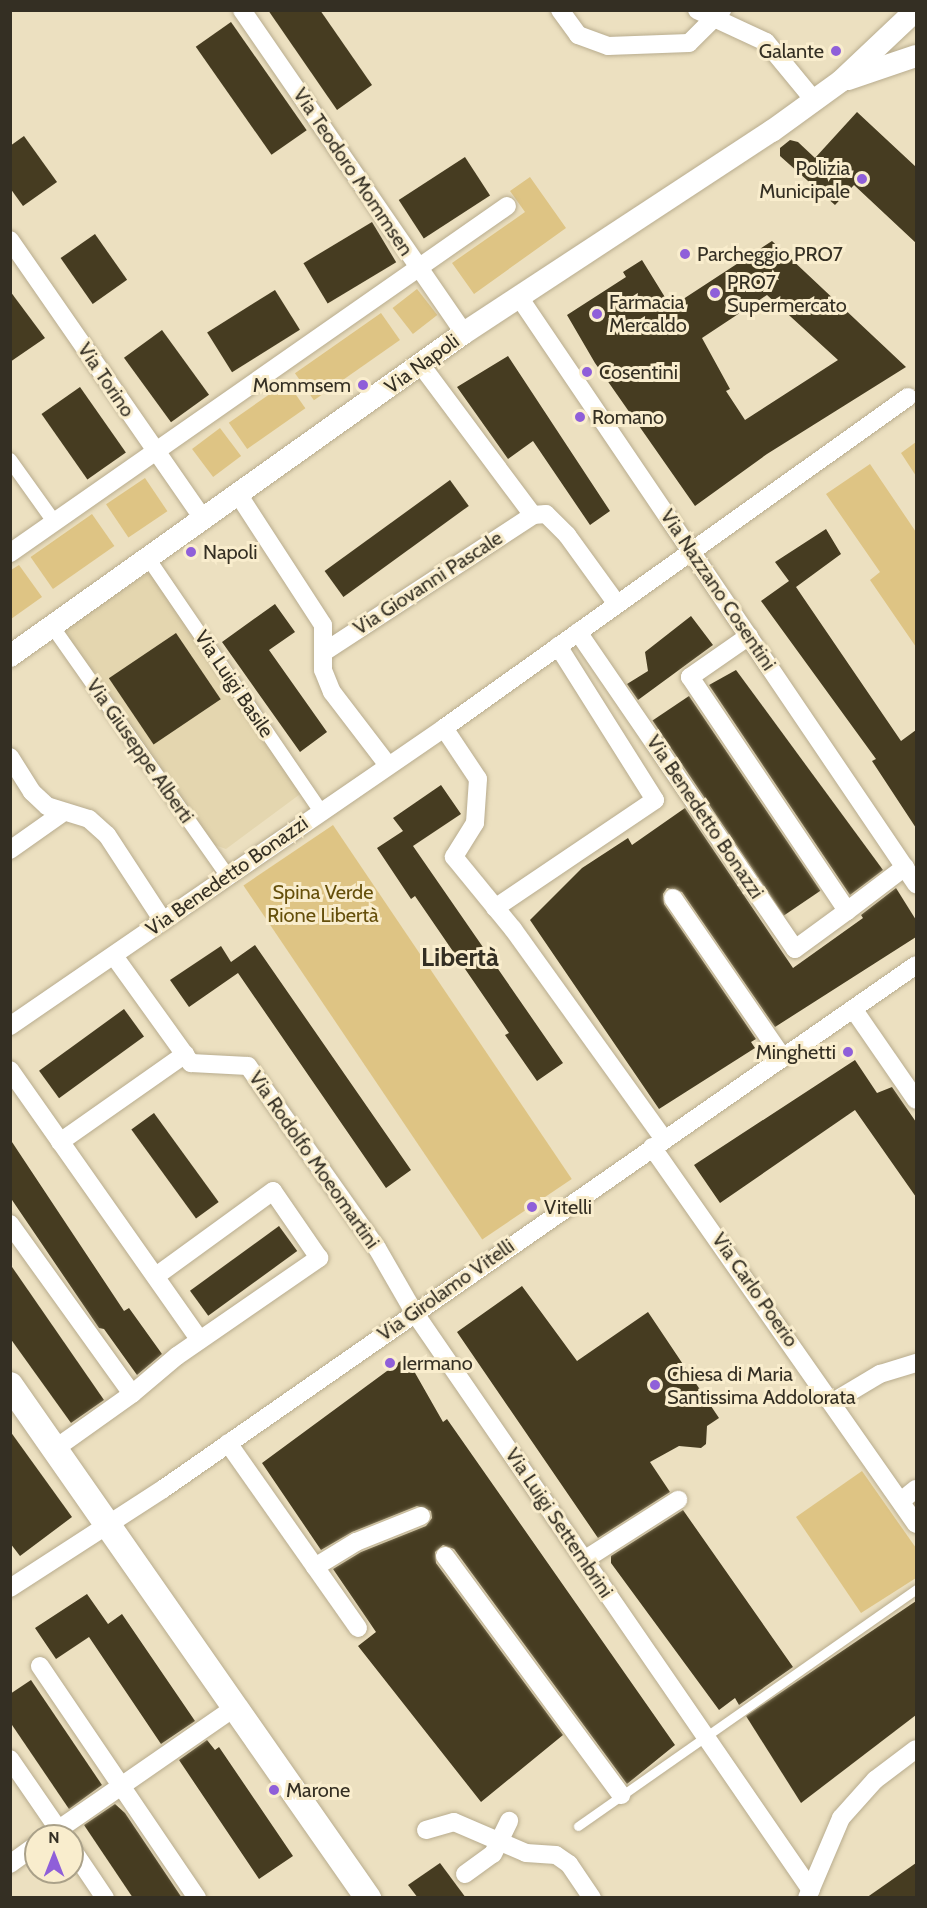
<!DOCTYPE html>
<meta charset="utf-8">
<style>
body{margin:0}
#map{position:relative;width:927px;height:1908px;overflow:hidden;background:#ece0c0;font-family:Cabin,sans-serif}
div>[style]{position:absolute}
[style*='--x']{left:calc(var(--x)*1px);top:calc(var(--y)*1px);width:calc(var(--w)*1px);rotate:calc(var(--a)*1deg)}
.built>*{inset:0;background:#e4d6af}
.green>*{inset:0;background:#dec484;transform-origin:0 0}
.building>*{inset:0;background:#463c21;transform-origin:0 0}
.roads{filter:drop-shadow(0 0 2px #b8ac8e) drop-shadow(0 0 2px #b8ac8e)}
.service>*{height:9px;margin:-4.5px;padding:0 4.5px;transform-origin:4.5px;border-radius:4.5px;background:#fff}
.pedestrian>*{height:14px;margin:-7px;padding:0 7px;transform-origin:7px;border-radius:7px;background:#fff}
.minor>*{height:18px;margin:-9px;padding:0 9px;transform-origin:9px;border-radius:9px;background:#fff}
.tertiary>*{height:22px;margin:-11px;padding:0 11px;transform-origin:11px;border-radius:11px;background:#fff}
.secondary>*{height:26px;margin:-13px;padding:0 13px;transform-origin:13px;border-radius:13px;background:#fff}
.dots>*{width:16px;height:16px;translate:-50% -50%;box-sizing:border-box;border:3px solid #f9edcd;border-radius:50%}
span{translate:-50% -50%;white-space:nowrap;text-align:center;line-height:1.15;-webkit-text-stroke:6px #f9edcd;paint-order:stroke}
.poi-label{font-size:20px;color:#342f23}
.right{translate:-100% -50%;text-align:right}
.left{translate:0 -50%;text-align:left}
.street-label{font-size:20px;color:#342f23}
.park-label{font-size:20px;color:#654f0a}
.district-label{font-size:26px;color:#342f23;font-weight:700}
.frame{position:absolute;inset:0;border:12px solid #342f23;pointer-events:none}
.north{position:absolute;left:24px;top:1824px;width:60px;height:60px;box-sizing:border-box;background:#f9edcd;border:2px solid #aaa189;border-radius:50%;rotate:0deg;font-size:16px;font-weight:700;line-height:24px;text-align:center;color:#342f23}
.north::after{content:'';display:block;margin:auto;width:21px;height:27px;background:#8f5fd9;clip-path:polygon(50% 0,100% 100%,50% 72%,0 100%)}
</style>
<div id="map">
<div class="built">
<div style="clip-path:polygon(151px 571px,303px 792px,226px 849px,212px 844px,61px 631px)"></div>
</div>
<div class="green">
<div style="clip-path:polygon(530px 177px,566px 228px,474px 294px,452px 263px,525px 212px,510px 191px)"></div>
<div style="left:417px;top:289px;width:33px;height:31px;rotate:52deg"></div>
<div style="left:381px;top:313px;width:33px;height:105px;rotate:55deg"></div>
<div style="left:287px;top:382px;width:32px;height:71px;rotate:55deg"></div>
<div style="left:220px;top:428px;width:35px;height:35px;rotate:53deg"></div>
<div style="clip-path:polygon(916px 442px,916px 476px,901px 453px)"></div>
<div style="clip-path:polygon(870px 464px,916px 532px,916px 647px,870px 580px,880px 572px,826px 494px)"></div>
<div style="left:145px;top:478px;width:40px;height:47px;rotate:56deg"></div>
<div style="left:92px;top:514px;width:39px;height:75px;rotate:55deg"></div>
<div style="clip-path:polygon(19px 565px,42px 597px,11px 619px,11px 570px)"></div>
<div style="left:333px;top:825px;width:427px;height:108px;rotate:56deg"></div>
<div style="clip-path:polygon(862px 1471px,916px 1548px,916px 1578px,861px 1613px,796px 1517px)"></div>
</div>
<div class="building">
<div style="clip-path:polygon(268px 10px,320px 10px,372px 85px,337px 110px)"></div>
<div style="left:231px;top:22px;width:132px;height:43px;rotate:55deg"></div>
<div style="clip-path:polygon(857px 112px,916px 167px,916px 243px,854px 185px,835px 205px,780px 156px,780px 148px,790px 140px,798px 142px,815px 158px)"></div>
<div style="clip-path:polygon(24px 136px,57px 182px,23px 206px,10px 188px,10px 146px)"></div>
<div style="left:465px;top:157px;width:46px;height:79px;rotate:57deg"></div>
<div style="left:372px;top:222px;width:47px;height:80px;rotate:59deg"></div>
<div style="left:95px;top:234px;width:56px;height:42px;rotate:55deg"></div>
<div style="clip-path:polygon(evenodd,772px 241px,906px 367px,767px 454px,695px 506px,595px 363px,567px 315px,626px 277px,623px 272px,642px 260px,671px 307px,772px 241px,767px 295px,838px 360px,745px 420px,726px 391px,730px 389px,702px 338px,767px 295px)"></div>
<div style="left:275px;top:290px;width:47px;height:80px;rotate:58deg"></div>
<div style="clip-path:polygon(10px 291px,45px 338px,10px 362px)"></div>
<div style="left:162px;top:330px;width:80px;height:47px;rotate:54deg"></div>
<div style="clip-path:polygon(508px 356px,610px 511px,590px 525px,533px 441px,508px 459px,457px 387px)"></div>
<div style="left:80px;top:387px;width:80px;height:47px;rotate:55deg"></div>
<div style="left:450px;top:480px;width:32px;height:155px;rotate:54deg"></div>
<div style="clip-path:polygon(826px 529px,841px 554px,796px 587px,901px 741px,916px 730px,916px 828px,872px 761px,876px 759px,761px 601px,789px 581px,775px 562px)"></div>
<div style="clip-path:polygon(275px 604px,295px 632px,269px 650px,327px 732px,300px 752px,222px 642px)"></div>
<div style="clip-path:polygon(691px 616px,713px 645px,638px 700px,627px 684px,648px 671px,645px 652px)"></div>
<div style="left:176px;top:633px;width:80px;height:81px;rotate:56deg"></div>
<div style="clip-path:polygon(736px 670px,883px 870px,850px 895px,709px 685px)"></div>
<div style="left:689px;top:696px;width:235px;height:44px;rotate:56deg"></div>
<div style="clip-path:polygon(441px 785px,461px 814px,413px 846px,563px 1063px,537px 1081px,505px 1035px,509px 1033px,415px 896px,411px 899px,377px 848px,403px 831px,393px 818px)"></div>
<div style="clip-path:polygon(685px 808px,793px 968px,863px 918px,861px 915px,896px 888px,916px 920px,916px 937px,775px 1027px,682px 892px,667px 888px,663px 894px,664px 904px,756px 1039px,751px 1042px,755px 1048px,659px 1109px,530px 920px,582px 868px,628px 838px,632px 845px)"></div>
<div style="clip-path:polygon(255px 945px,411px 1170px,386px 1188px,238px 973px,189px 1007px,170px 980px,221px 946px,231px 962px)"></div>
<div style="left:124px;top:1009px;width:34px;height:105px;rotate:54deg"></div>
<div style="clip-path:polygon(855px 1060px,877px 1093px,892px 1087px,916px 1122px,916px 1197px,855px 1110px,720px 1203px,694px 1165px)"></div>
<div style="left:154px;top:1113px;width:110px;height:28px;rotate:54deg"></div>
<div style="clip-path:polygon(10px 1139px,124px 1311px,129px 1308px,162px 1354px,137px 1375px,104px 1329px,99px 1328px,10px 1197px)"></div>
<div style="left:279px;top:1226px;width:31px;height:110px;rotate:54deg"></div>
<div style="clip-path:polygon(10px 1264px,104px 1400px,71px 1423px,10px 1338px)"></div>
<div style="clip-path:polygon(522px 1286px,577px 1361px,648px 1312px,719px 1418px,707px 1426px,706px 1444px,701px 1448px,679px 1446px,650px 1462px,670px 1492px,598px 1538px,457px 1332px)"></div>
<div style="clip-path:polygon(406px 1357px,443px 1422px,447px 1419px,675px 1745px,627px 1784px,454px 1549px,443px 1545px,435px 1552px,436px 1563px,563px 1735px,481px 1802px,358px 1646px,376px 1632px,333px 1569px,361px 1552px,426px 1526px,432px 1518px,431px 1511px,417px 1506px,352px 1532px,321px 1550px,262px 1463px)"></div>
<div style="clip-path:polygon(10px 1431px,72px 1517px,20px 1556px,10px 1543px)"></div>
<div style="clip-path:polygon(683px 1510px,793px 1667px,739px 1705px,735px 1698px,719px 1710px,611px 1563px,611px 1556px)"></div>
<div style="clip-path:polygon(87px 1594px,108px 1624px,122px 1614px,195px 1721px,161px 1744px,89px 1637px,56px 1659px,35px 1628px)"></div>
<div style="clip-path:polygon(916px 1601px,916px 1715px,801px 1803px,746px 1716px)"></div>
<div style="clip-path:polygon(31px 1680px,102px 1785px,69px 1809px,10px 1722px,10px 1694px)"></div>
<div style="clip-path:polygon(207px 1740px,215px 1750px,219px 1747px,293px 1856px,259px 1879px,179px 1760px)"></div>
<div style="clip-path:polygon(115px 1804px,125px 1813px,182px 1898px,133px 1898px,84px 1825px)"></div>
<div style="clip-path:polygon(440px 1863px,466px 1898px,418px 1898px,408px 1885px)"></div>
<div style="clip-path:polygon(916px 1863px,916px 1898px,866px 1898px)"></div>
</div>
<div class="roads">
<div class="service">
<div style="--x:578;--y:1826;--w:413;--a:-35"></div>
</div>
<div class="pedestrian">
<div style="--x:10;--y:460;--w:77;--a:54.5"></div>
<div style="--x:148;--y:558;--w:305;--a:55.7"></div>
<div style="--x:52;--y:626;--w:306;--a:54.9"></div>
</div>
<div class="minor">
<div style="--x:242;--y:10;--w:392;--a:55.5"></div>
<div style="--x:560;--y:10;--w:31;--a:54"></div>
<div style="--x:578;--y:35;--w:32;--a:20"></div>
<div style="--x:608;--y:46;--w:81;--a:-2.1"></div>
<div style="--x:689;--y:43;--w:47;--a:-45"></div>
<div style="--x:697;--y:10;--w:76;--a:24.9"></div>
<div style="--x:766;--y:42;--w:74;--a:50.5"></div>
<div style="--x:10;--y:240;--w:339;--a:55.3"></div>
<div style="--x:519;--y:297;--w:709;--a:55.93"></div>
<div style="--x:421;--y:365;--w:187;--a:53.3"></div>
<div style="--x:238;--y:494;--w:156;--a:57"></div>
<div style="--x:323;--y:625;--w:45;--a:90"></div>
<div style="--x:323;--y:670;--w:24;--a:68"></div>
<div style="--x:332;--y:692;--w:91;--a:52.6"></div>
<div style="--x:10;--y:553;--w:606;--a:-34.92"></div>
<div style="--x:578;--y:632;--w:384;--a:55.6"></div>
<div style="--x:795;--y:949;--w:64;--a:-36.2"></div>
<div style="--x:749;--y:636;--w:72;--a:145.2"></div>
<div style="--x:690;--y:677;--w:282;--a:56.1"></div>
<div style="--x:847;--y:911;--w:73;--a:-37.2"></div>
<div style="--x:324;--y:652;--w:250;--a:-33.2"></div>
<div style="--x:533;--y:515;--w:13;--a:-4"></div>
<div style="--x:546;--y:514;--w:30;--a:45"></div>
<div style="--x:567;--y:535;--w:85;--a:54.1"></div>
<div style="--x:444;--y:728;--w:61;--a:56.3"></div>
<div style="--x:478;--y:779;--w:44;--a:93.9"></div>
<div style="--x:475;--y:823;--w:40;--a:122"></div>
<div style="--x:454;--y:857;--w:93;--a:50.7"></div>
<div style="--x:513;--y:929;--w:259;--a:54.3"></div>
<div style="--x:10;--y:757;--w:41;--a:57.8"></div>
<div style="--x:32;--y:792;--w:21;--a:43"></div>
<div style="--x:47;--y:806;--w:44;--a:17.2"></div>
<div style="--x:89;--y:819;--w:24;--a:42"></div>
<div style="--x:107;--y:835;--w:103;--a:56.9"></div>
<div style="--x:10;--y:850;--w:62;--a:-35.2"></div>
<div style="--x:673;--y:898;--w:194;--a:55.5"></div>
<div style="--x:495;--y:908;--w:193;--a:-34"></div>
<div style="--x:655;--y:800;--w:182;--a:-122.2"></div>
<div style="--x:114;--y:956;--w:132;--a:54.3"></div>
<div style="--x:191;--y:1063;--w:57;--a:3"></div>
<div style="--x:248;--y:1066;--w:223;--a:54.7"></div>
<div style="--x:377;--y:1248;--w:74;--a:60"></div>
<div style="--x:414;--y:1312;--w:701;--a:55.52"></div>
<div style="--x:854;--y:1010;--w:109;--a:55.4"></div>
<div style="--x:10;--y:1026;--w:526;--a:-34.47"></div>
<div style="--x:444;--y:728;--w:570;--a:-35.5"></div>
<div style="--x:10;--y:1070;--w:330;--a:54.9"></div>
<div style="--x:60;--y:1142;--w:153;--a:-35.1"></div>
<div style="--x:652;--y:1147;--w:460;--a:55"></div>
<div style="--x:10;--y:1224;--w:209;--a:54.3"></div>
<div style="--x:132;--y:1394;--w:93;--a:144.6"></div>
<div style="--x:132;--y:1394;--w:59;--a:-40.2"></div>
<div style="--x:177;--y:1356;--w:173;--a:-34.6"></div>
<div style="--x:319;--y:1258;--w:81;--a:-124.5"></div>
<div style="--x:273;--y:1191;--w:145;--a:144"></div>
<div style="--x:833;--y:1402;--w:55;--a:-30.8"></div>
<div style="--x:880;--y:1374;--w:38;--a:-17"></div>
<div style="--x:228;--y:1443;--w:226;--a:54.9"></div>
<div style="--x:901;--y:1501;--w:19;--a:-39"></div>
<div style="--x:445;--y:1556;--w:297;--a:53.6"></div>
<div style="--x:584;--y:1560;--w:112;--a:-32.6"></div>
<div style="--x:315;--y:1567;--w:48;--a:-31.4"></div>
<div style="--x:356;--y:1542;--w:70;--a:-21.8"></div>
<div style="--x:10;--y:1588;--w:182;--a:-32.9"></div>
<div style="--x:163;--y:1489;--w:917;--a:-34.83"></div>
<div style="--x:40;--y:1666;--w:280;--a:55.9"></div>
<div style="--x:10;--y:1759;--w:93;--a:55.5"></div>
<div style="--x:426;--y:1830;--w:29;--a:-16"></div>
<div style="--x:454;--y:1822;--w:78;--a:23.3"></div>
<div style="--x:526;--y:1853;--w:30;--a:4"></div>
<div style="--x:556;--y:1855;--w:16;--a:35"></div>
<div style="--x:569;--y:1864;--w:41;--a:55.9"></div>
<div style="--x:49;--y:1836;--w:226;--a:-34.7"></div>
<div style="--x:72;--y:1849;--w:59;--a:56"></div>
<div style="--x:10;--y:1864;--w:32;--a:-36"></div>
<div style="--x:465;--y:1874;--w:34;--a:-36"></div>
<div style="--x:493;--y:1854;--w:37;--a:-64"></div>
<div style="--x:807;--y:1898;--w:87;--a:-67"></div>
<div style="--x:841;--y:1818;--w:51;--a:-48.2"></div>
<div style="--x:875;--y:1780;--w:51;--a:-37.1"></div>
</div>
<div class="tertiary">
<div style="--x:848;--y:79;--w:72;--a:-18.7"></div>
<div style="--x:10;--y:656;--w:557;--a:-35.43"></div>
<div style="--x:464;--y:333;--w:368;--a:-33.3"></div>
<div style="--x:772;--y:131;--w:85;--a:-35.9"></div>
<div style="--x:841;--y:81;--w:103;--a:-43.4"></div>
</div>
<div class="secondary">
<div style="--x:10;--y:1385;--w:626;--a:55.09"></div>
</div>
</div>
<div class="dots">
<div style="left:836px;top:51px;background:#8f5fd9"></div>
<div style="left:862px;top:179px;background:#8f5fd9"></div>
<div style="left:685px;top:254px;background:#8f5fd9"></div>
<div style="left:715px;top:293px;background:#8f5fd9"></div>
<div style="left:597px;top:314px;background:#8f5fd9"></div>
<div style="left:587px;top:372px;background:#8f5fd9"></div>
<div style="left:363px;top:385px;background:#8f5fd9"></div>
<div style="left:580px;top:417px;background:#8f5fd9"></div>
<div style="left:191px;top:552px;background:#8f5fd9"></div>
<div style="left:848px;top:1052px;background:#8f5fd9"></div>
<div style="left:532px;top:1207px;background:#8f5fd9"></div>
<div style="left:390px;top:1363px;background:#8f5fd9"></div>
<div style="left:655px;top:1385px;background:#8f5fd9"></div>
<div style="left:274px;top:1790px;background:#8f5fd9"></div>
</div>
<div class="poi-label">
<span class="right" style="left:824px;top:51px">Galante</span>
<span class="right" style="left:850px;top:180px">Polizia<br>Municipale</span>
<span class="left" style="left:697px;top:254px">Parcheggio PRO7</span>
<span class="left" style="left:727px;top:294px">PRO7<br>Supermercato</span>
<span class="left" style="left:609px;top:314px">Farmacia<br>Mercaldo</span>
<span class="left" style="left:599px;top:372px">Cosentini</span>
<span class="right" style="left:351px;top:385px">Mommsem</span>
<span class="left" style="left:592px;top:417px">Romano</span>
<span class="left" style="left:203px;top:552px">Napoli</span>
<span class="right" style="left:836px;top:1052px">Minghetti</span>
<span class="left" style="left:544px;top:1207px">Vitelli</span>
<span class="left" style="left:402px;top:1363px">Iermano</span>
<span class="left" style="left:667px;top:1386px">Chiesa di Maria<br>Santissima Addolorata</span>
<span class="left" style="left:286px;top:1790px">Marone</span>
</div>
<div class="street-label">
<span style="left:353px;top:172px;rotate:56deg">Via Teodoro Mommsen</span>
<span style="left:422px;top:364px;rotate:-36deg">Via Napoli</span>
<span style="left:106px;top:380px;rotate:56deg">Via Torino</span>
<span style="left:428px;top:583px;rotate:-33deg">Via Giovanni Pascale</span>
<span style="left:718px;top:590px;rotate:56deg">Via Nazzano Cosentini</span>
<span style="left:234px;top:684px;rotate:56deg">Via Luigi Basile</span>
<span style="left:140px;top:751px;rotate:55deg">Via Giuseppe Alberti</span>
<span style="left:705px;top:817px;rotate:56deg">Via Benedetto Bonazzi</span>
<span style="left:227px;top:876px;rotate:-35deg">Via Benedetto Bonazzi</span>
<span style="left:314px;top:1160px;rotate:55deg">Via Rodolfo Moeomartini</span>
<span style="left:446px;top:1290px;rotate:-35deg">Via Girolamo Vitelli</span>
<span style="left:755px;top:1290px;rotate:55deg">Via Carlo Poerio</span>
<span style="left:559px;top:1523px;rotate:56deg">Via Luigi Settembrini</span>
</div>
<div class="park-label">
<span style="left:323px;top:904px">Spina Verde<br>Rione Libertà</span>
</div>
<div class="district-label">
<span style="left:460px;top:958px">Libertà</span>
</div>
<div class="frame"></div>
<div class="north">N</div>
</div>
